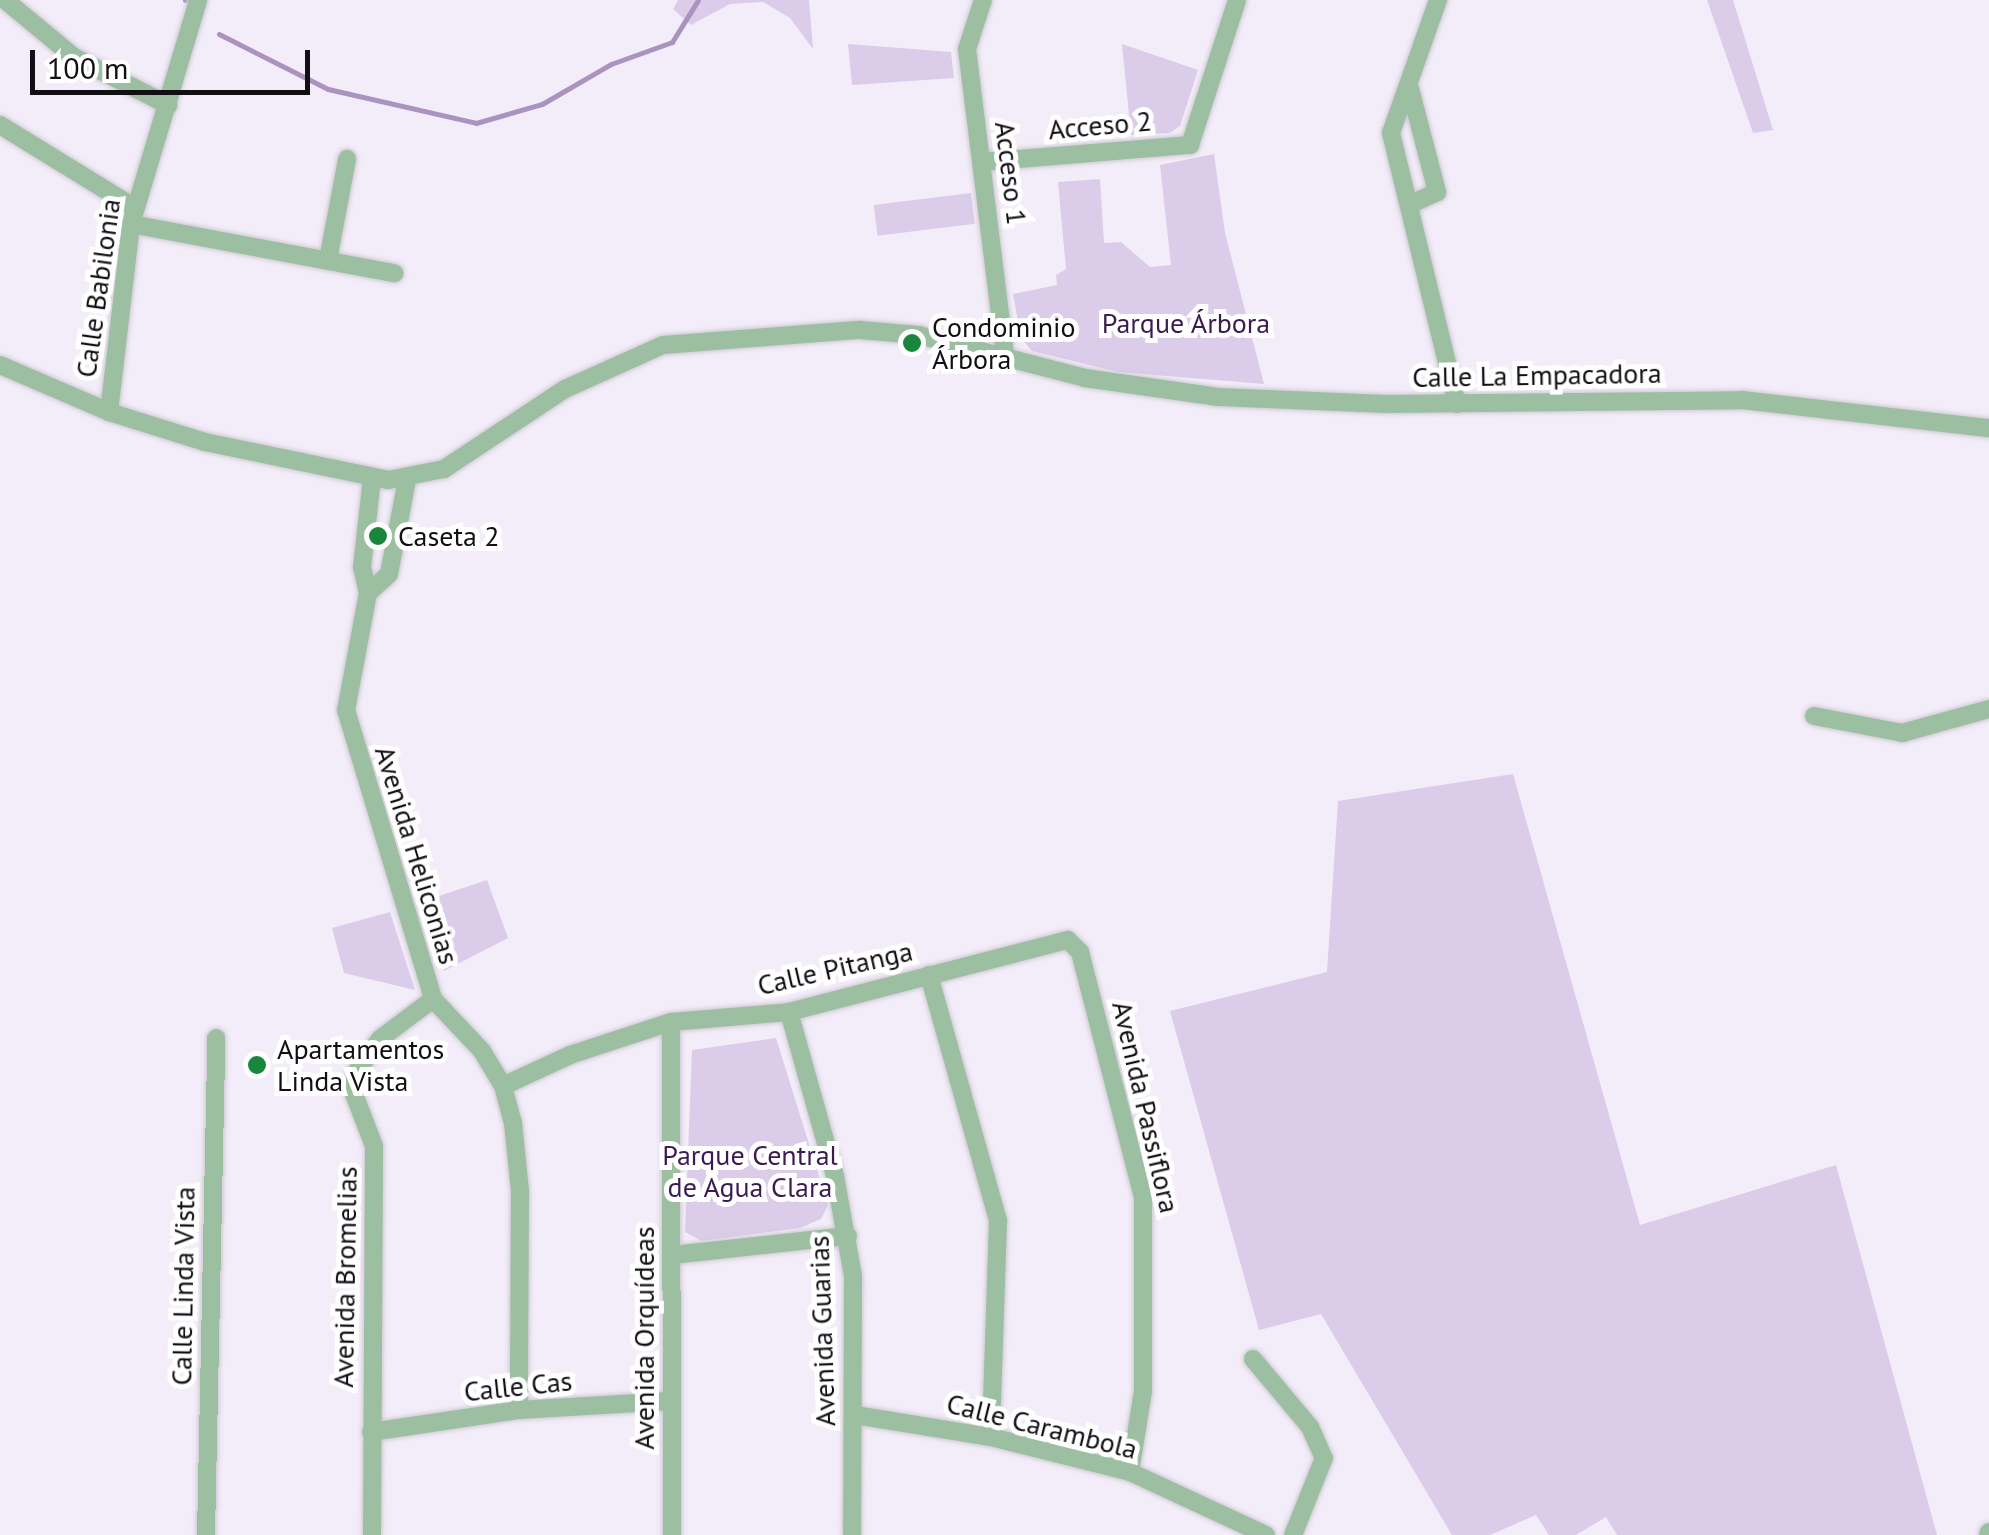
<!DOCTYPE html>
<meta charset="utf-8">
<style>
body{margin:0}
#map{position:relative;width:1989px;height:1535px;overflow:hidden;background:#f3edf9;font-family:"PT Sans",sans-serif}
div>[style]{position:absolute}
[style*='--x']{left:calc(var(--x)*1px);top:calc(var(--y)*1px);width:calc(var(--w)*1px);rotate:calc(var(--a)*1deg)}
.green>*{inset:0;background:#dbcce9;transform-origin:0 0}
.stream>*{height:5px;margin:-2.5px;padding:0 2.5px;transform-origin:2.5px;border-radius:2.5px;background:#ab93bf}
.roads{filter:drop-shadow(0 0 2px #cfc9d4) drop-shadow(0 0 2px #cfc9d4)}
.street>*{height:18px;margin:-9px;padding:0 9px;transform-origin:9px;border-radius:9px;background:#9bbfa0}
.dots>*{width:28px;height:28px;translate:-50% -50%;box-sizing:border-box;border:5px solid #fff;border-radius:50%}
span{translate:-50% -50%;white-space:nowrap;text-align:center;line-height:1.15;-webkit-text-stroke:10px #fff;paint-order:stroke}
.street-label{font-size:28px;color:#110f13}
.park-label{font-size:28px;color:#3b1b51}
.poi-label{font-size:28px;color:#110f13}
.left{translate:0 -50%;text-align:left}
.scale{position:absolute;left:30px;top:50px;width:280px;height:45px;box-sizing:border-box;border:5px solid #110f13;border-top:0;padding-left:12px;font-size:30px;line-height:35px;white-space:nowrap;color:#110f13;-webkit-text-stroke:8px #fff;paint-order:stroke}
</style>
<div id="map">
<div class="green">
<div style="clip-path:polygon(678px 0,809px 0,813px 49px,790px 18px,763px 2px,730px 4px,691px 25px,673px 9px)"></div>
<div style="clip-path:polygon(1707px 0,1733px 0,1773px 130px,1753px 133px)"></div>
<div style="clip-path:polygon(848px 44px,951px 52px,954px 78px,852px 85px)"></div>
<div style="clip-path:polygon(1122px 44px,1198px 70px,1180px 126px,1170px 133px,1131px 135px)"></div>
<div style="clip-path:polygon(1214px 154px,1225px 233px,1264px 384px,1118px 372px,1032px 351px,1021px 338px,1013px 294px,1057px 285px,1056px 275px,1066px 269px,1058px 182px,1100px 179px,1104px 243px,1121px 242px,1150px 267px,1171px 265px,1160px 165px)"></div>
<div style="left:971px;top:193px;width:31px;height:98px;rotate:83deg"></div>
<div style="clip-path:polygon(1513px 774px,1640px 1225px,1836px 1165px,1937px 1535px,1617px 1535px,1606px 1517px,1576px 1535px,1549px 1535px,1536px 1515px,1490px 1535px,1452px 1535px,1321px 1314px,1259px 1330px,1170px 1011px,1327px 972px,1338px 801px)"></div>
<div style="clip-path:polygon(487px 880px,508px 938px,444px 971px,421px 902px)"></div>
<div style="clip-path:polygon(390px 912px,396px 931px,415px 990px,344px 973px,332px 928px)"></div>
<div style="clip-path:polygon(776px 1038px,828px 1205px,821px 1219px,800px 1228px,702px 1241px,685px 1232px,692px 1050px)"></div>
</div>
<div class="stream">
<div style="--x:185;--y:0;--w:1;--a:0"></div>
<div style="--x:219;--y:34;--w:122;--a:26.8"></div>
<div style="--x:328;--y:89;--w:152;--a:12.9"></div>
<div style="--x:476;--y:123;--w:69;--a:-16.1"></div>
<div style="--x:542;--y:104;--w:80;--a:-30.1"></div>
<div style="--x:611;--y:64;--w:65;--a:-19.8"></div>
<div style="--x:672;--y:42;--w:49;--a:-58.2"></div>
</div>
<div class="roads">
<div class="street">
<div style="--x:5;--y:0;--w:89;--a:39.6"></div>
<div style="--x:74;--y:57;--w:106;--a:27.1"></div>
<div style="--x:983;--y:0;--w:52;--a:108.1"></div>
<div style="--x:967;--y:49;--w:308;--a:82.9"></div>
<div style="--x:1438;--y:0;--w:141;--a:109.5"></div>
<div style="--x:1391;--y:133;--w:279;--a:76.3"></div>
<div style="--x:1409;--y:85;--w:111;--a:75.3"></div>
<div style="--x:1437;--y:192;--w:31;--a:155"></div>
<div style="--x:0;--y:125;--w:158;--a:31.6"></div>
<div style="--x:982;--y:162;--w:209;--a:-4.7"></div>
<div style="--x:1190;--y:145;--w:152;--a:-72"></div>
<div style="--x:131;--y:224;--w:268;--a:10.6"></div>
<div style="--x:328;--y:260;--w:103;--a:-79.3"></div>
<div style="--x:0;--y:365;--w:119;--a:23.3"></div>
<div style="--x:109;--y:412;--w:101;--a:17.4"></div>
<div style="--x:205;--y:442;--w:187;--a:11.7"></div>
<div style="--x:388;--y:480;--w:57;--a:-11.1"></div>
<div style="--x:444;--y:469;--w:145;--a:-33.5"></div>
<div style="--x:565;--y:389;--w:107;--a:-24.2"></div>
<div style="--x:663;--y:345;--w:198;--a:-4.4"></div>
<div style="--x:860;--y:330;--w:59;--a:4.8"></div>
<div style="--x:919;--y:335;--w:171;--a:14.5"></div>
<div style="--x:1085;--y:378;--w:135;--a:8.1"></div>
<div style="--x:1219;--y:397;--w:167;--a:2.4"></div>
<div style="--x:1386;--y:404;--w:356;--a:-0.6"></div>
<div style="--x:1742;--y:400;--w:249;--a:6.5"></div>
<div style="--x:109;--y:412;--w:189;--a:-83.3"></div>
<div style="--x:131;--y:224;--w:234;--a:-73.3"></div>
<div style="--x:372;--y:478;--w:90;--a:96.4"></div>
<div style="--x:362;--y:567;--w:27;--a:77"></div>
<div style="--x:368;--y:593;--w:119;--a:100.6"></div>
<div style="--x:346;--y:710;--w:302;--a:73.2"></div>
<div style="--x:433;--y:999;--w:71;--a:46.7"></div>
<div style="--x:482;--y:1051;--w:41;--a:59"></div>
<div style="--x:503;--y:1086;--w:38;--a:75"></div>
<div style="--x:513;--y:1123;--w:68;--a:84.1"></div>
<div style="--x:520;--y:1191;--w:219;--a:90.3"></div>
<div style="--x:368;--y:593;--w:28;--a:-42"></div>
<div style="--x:389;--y:574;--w:96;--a:-79.2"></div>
<div style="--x:1814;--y:716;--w:90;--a:10.9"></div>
<div style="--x:1902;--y:733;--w:90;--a:-15.4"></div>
<div style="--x:929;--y:975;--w:255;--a:74.3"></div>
<div style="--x:998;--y:1221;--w:216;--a:91.9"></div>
<div style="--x:789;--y:1012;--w:170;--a:74.3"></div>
<div style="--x:835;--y:1176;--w:102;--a:79.8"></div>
<div style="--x:853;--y:1276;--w:259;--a:90.2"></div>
<div style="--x:671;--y:1022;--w:513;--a:89.89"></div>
<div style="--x:503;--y:1086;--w:74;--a:-24.8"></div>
<div style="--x:570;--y:1055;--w:106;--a:-18.1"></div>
<div style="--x:671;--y:1022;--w:118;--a:-4.8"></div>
<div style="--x:789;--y:1012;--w:288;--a:-14.5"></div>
<div style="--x:1068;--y:940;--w:17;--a:45"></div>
<div style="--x:1080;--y:952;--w:254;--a:75.6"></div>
<div style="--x:1143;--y:1198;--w:193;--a:90"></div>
<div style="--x:1143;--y:1391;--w:82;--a:99.1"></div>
<div style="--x:672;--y:1255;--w:177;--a:-6.2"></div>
<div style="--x:1253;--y:1359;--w:89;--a:50"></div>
<div style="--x:1310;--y:1427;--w:34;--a:66"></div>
<div style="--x:1324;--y:1458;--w:83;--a:111.9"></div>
<div style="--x:855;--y:1415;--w:138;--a:9.2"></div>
<div style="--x:991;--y:1437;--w:143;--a:14.1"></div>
<div style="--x:1130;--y:1472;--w:150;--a:24.9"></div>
<div style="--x:371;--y:1432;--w:150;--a:-8.5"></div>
<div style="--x:519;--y:1410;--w:152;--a:-3.4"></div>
<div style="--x:206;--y:1535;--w:497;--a:-88.8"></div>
<div style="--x:372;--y:1535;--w:389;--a:-89.7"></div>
<div style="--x:374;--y:1146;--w:56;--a:-111"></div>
<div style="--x:354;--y:1094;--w:20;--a:-87"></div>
<div style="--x:355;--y:1074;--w:43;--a:-54.5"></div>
<div style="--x:380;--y:1039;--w:66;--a:-37"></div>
<div style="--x:1988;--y:1535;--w:3;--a:-72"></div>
</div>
</div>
<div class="dots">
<div style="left:912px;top:343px;background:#19863d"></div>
<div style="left:378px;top:536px;background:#19863d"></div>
<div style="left:257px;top:1065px;background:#19863d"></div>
</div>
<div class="street-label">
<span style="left:1100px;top:125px;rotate:-5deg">Acceso 2</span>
<span style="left:1011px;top:173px;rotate:83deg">Acceso 1</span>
<span style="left:98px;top:288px;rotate:-82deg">Calle Babilonia</span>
<span style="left:1537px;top:375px;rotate:-1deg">Calle La Empacadora</span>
<span style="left:417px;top:855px;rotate:73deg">Avenida Heliconias</span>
<span style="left:835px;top:968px;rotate:-13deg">Calle Pitanga</span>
<span style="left:1146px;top:1107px;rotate:77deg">Avenida Passiflora</span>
<span style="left:345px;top:1277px;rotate:-89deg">Avenida Bromelias</span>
<span style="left:183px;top:1286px;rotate:-89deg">Calle Linda Vista</span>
<span style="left:822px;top:1331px;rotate:-92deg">Avenida Guarias</span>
<span style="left:644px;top:1338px;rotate:-90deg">Avenida Orquídeas</span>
<span style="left:518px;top:1386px;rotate:-6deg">Calle Cas</span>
<span style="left:1042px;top:1426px;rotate:14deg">Calle Carambola</span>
</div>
<div class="park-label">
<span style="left:1186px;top:323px">Parque Árbora</span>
<span style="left:750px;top:1171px">Parque Central<br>de Agua Clara</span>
</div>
<div class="poi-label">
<span class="left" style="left:932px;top:343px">Condominio<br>Árbora</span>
<span class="left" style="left:398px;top:536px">Caseta 2</span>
<span class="left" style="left:277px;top:1065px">Apartamentos<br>Linda Vista</span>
</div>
<div class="scale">100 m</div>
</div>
